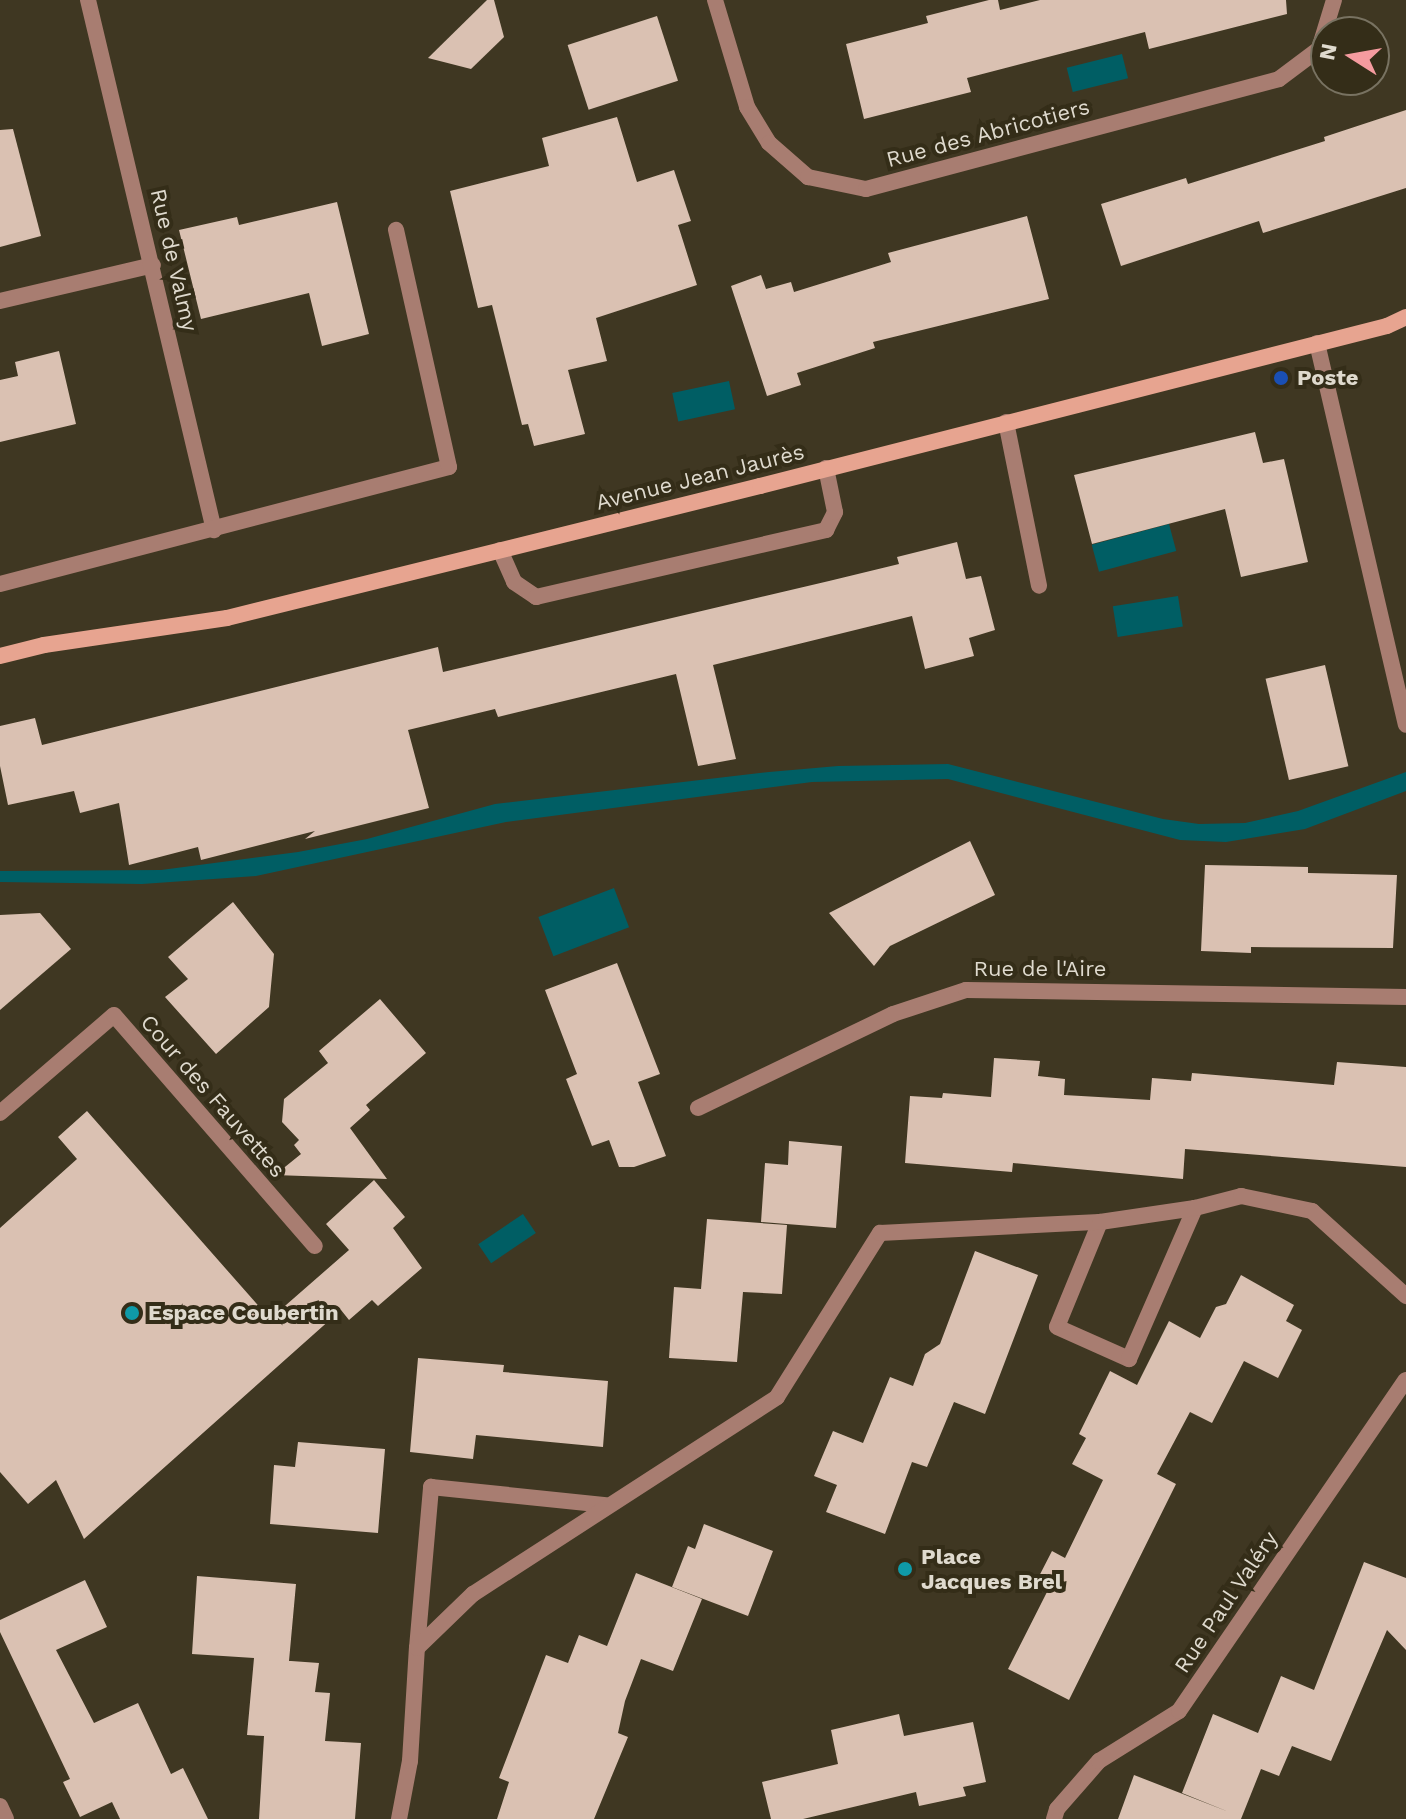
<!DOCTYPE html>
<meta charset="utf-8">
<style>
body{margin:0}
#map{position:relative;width:1406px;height:1819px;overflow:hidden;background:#3f3722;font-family:"Work Sans",sans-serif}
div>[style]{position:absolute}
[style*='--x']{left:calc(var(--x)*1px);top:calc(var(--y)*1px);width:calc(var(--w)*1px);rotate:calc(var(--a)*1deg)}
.water>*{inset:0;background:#005e64;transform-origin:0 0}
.building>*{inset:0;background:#dac1b2;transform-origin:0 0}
.lane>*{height:16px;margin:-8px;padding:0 8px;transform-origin:8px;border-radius:8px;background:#a87d71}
.street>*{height:16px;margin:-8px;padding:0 8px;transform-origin:8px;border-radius:8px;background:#a87d71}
.secondary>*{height:16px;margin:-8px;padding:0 8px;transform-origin:8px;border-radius:8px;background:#e7a490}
.dots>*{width:22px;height:22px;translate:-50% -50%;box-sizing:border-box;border:4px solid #342d18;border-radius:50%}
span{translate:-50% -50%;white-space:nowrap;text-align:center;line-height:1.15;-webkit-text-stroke:8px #342d18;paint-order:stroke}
.street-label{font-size:22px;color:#dfdace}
.poi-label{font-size:22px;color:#dfdace;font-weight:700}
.left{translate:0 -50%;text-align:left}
.north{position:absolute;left:1310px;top:16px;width:80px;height:80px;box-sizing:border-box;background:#342d18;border:2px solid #787261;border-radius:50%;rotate:281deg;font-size:22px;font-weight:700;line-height:32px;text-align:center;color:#dfdace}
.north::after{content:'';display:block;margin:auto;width:28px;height:36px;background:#f59b9f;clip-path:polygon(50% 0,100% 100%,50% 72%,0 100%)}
</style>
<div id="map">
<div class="water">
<div style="left:1122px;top:54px;width:25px;height:57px;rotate:76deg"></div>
<div style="left:729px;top:381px;width:29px;height:58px;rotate:78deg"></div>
<div style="left:1169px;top:524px;width:28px;height:80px;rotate:75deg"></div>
<div style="left:1178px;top:596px;width:31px;height:66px;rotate:81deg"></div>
<div style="clip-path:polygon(948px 764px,1163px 819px,1199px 824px,1245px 823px,1298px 811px,1406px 772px,1406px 791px,1305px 829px,1226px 842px,1180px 840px,948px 779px,812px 782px,506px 822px,256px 876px,142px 884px,0 882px,0 871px,161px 870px,298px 852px,367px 839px,495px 804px,769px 772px,838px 766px)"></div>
<div style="left:614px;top:888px;width:42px;height:81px;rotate:69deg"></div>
<div style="left:523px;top:1214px;width:23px;height:54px;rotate:56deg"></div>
</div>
<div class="building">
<div style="clip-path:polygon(487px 0,494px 0,504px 37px,471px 69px,428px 58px)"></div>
<div style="clip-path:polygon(989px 0,998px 0,1000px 10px,1040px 0,1286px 0,1287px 14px,1149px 49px,1145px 32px,967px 78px,971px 92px,864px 119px,846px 44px,928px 23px,926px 16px)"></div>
<div style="left:657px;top:16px;width:68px;height:94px;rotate:72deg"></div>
<div style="clip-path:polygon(1406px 110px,1406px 188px,1263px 233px,1259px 221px,1121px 266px,1101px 204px,1186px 178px,1188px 184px,1325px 141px,1324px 137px)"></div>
<div style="clip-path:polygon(617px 117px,637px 182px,674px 170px,691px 221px,678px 225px,697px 285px,596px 318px,607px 361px,568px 370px,585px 434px,534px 446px,528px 424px,522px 425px,492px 305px,478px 308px,450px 191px,549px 166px,542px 138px)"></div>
<div style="clip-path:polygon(13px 129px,41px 236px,0 247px,0 130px)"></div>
<div style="clip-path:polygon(337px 202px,369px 334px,322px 346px,309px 293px,201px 319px,179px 230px,237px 217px,239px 225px)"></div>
<div style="clip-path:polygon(1027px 216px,1049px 299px,873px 342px,875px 348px,797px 373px,801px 385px,767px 396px,731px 286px,761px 275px,766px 289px,791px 282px,794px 292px,891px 262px,888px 253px)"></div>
<div style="clip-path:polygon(59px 351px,76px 424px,0 442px,0 380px,18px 376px,15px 362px)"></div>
<div style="clip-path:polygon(1255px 432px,1263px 463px,1284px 459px,1308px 562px,1241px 577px,1225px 509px,1092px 544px,1074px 475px)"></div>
<div style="clip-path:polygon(957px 542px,966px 579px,981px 576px,995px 630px,969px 638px,974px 656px,925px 669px,912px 616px,713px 665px,736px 759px,698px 766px,676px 674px,498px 717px,495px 709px,408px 730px,429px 808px,305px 839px,315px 831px,201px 860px,198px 847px,129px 865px,119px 803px,80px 813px,74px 791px,8px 805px,0 766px,0 726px,35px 718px,42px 745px,438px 647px,443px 672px,829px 581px,899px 564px,897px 557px)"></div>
<div style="left:1325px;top:665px;width:104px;height:61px;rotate:77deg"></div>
<div style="clip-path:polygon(970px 841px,995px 895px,890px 946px,874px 966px,829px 913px)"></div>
<div style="clip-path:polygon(1205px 865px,1308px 867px,1308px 873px,1397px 875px,1393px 948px,1251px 947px,1251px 953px,1201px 951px)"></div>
<div style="clip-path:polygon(233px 902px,274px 954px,269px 1007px,216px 1054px,165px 997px,188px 979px,168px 957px)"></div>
<div style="clip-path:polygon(40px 913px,71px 949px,0 1010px,0 915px)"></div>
<div style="clip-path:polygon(617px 963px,660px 1074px,638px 1082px,666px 1156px,634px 1167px,619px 1167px,609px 1140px,592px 1146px,566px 1079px,577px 1074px,545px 990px)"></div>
<div style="clip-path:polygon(380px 999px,426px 1053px,366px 1105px,370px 1110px,350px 1128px,387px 1179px,275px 1175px,301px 1154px,294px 1145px,299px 1140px,282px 1122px,284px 1099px,328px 1063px,319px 1051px)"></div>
<div style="clip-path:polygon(994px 1058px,1040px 1061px,1038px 1076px,1065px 1079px,1064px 1095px,1150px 1100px,1152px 1078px,1191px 1081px,1192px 1073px,1334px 1085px,1337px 1062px,1406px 1067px,1406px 1167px,1185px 1149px,1183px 1179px,1013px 1163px,1012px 1172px,905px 1163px,910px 1096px,942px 1098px,943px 1093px,991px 1097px)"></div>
<div style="clip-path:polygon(87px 1111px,270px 1319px,349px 1250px,326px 1224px,374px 1180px,405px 1217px,393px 1228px,422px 1268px,378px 1306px,372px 1300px,349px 1320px,341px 1310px,84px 1539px,56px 1480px,28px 1504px,0 1472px,0 1228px,77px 1159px,58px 1137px)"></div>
<div style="clip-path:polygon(789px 1141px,842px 1146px,836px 1228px,761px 1222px,765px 1163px,788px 1165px)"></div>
<div style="clip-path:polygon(707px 1219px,787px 1225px,782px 1294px,743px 1292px,737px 1362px,669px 1358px,674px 1287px,701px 1289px)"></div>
<div style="clip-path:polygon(975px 1251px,1038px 1275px,985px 1414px,954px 1402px,927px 1467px,912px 1462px,885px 1534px,826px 1512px,837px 1485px,814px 1476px,833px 1431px,863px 1443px,890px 1377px,913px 1386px,925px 1354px,940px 1344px)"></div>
<div style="clip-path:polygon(1241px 1275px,1294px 1305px,1286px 1321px,1302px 1330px,1278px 1378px,1244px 1361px,1212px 1423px,1190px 1412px,1157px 1474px,1176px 1484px,1069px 1700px,1008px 1669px,1047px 1592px,1034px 1586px,1052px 1551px,1065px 1558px,1103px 1480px,1072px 1464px,1086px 1438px,1079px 1434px,1110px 1371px,1137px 1385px,1169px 1321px,1200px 1338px,1216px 1307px,1226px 1304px)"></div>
<div style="clip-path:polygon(418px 1358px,504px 1365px,503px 1372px,608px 1381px,603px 1447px,476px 1435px,473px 1459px,410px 1452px)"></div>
<div style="clip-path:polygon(298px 1442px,385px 1449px,378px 1533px,270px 1524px,274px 1465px,295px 1467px)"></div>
<div style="clip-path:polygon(704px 1524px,773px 1551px,748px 1616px,672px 1587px,688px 1546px,695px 1549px)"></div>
<div style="clip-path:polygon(1364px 1562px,1406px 1578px,1406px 1650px,1387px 1630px,1331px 1761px,1292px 1746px,1279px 1776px,1261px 1769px,1241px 1819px,1118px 1819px,1134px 1775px,1229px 1812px,1182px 1793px,1213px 1714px,1258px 1733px,1281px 1676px,1314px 1690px)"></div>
<div style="clip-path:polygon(636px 1573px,702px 1599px,673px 1671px,641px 1659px,625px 1701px,618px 1733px,628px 1737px,594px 1819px,497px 1819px,509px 1782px,499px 1778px,546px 1655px,568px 1663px,579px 1635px,607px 1646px)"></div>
<div style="clip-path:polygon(197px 1576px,296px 1584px,289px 1661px,263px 1659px,319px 1663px,315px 1692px,330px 1693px,325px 1741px,361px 1743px,355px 1819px,259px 1819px,264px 1736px,247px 1735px,254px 1658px,192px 1654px)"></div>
<div style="clip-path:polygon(85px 1580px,107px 1627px,56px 1650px,94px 1723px,138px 1703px,171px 1774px,183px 1768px,208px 1819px,120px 1819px,112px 1802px,80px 1817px,63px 1782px,70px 1779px,0 1632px,0 1620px)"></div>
<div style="clip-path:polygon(899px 1714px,904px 1736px,973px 1722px,986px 1782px,963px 1787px,966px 1796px,919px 1806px,916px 1792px,803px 1819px,771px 1819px,762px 1782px,838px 1764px,831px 1730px)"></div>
</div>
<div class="lane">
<div style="--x:0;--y:301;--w:157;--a:-13.2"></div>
<div style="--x:1006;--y:422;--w:167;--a:78.6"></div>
<div style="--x:500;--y:550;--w:35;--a:66"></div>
<div style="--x:514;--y:582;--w:27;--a:34"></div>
<div style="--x:536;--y:597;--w:298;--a:-13"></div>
<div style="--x:826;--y:530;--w:20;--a:-63"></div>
<div style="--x:835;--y:512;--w:45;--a:-101.6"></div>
</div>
<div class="street">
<div style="--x:88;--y:0;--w:545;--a:76.63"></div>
<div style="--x:715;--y:0;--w:112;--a:73.3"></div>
<div style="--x:747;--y:107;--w:42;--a:58.6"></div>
<div style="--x:769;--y:143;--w:52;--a:41.1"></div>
<div style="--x:808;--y:177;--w:59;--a:11.7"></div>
<div style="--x:866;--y:189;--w:427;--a:-14.9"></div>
<div style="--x:1279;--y:79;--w:50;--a:-36.9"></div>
<div style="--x:1319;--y:49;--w:51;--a:-73"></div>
<div style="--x:1317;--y:343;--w:392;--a:76.9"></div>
<div style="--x:0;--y:584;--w:464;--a:-14.6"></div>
<div style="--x:449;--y:467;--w:243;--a:-102.6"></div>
<div style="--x:698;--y:1108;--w:216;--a:-25.7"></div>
<div style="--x:893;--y:1014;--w:77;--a:-18.2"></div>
<div style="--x:966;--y:990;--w:440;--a:0.9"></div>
<div style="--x:0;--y:1113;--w:150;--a:-40.7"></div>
<div style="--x:114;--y:1015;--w:306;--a:49"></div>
<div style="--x:1100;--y:1222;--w:113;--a:112.3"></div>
<div style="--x:1057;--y:1327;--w:79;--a:24"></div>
<div style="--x:1129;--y:1359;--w:165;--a:-66.4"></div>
<div style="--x:417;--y:1648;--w:162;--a:-85"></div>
<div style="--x:431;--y:1487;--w:176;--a:5.9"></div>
<div style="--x:0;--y:1806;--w:14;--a:65"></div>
<div style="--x:399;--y:1819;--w:59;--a:-79.3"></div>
<div style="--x:410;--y:1761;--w:113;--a:-86.5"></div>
<div style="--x:417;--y:1648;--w:78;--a:-44"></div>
<div style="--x:473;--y:1594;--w:362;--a:-32.9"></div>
<div style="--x:777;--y:1397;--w:194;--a:-57.9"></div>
<div style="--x:880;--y:1233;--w:220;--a:-2.9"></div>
<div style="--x:1100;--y:1222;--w:96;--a:-8.4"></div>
<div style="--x:1195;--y:1208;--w:48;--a:-14.6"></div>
<div style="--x:1241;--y:1196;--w:73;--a:11.9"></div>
<div style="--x:1312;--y:1211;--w:127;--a:42.1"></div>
<div style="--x:1054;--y:1819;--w:10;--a:-73"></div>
<div style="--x:1057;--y:1809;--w:64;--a:-48.8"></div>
<div style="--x:1099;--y:1761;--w:94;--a:-32"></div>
<div style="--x:1179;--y:1711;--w:401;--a:-55.6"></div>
</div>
<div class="secondary">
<div style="--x:0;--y:656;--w:45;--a:-14"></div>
<div style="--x:44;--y:645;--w:185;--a:-8.4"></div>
<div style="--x:227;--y:618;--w:549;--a:-13.91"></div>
<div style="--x:760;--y:486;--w:647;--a:-14.32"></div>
<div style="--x:1387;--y:326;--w:21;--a:-25"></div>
</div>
<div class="dots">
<div style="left:1281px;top:378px;background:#1a4fb4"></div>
<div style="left:132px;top:1313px;background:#0f9aa8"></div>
<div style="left:905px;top:1569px;background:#0f9aa8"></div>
</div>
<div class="street-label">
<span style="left:988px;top:133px;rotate:-15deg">Rue des Abricotiers</span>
<span style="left:174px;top:260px;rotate:77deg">Rue de Valmy</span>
<span style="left:700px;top:477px;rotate:-14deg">Avenue Jean Jaurès</span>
<span style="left:1040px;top:969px">Rue de l'Aire</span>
<span style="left:213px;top:1096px;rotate:49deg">Cour des Fauvettes</span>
<span style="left:1226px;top:1602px;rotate:-56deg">Rue Paul Valéry</span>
</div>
<div class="poi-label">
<span class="left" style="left:1297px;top:378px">Poste</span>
<span class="left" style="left:148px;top:1313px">Espace Coubertin</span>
<span class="left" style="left:921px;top:1569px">Place<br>Jacques Brel</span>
</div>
<div class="north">N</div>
</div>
